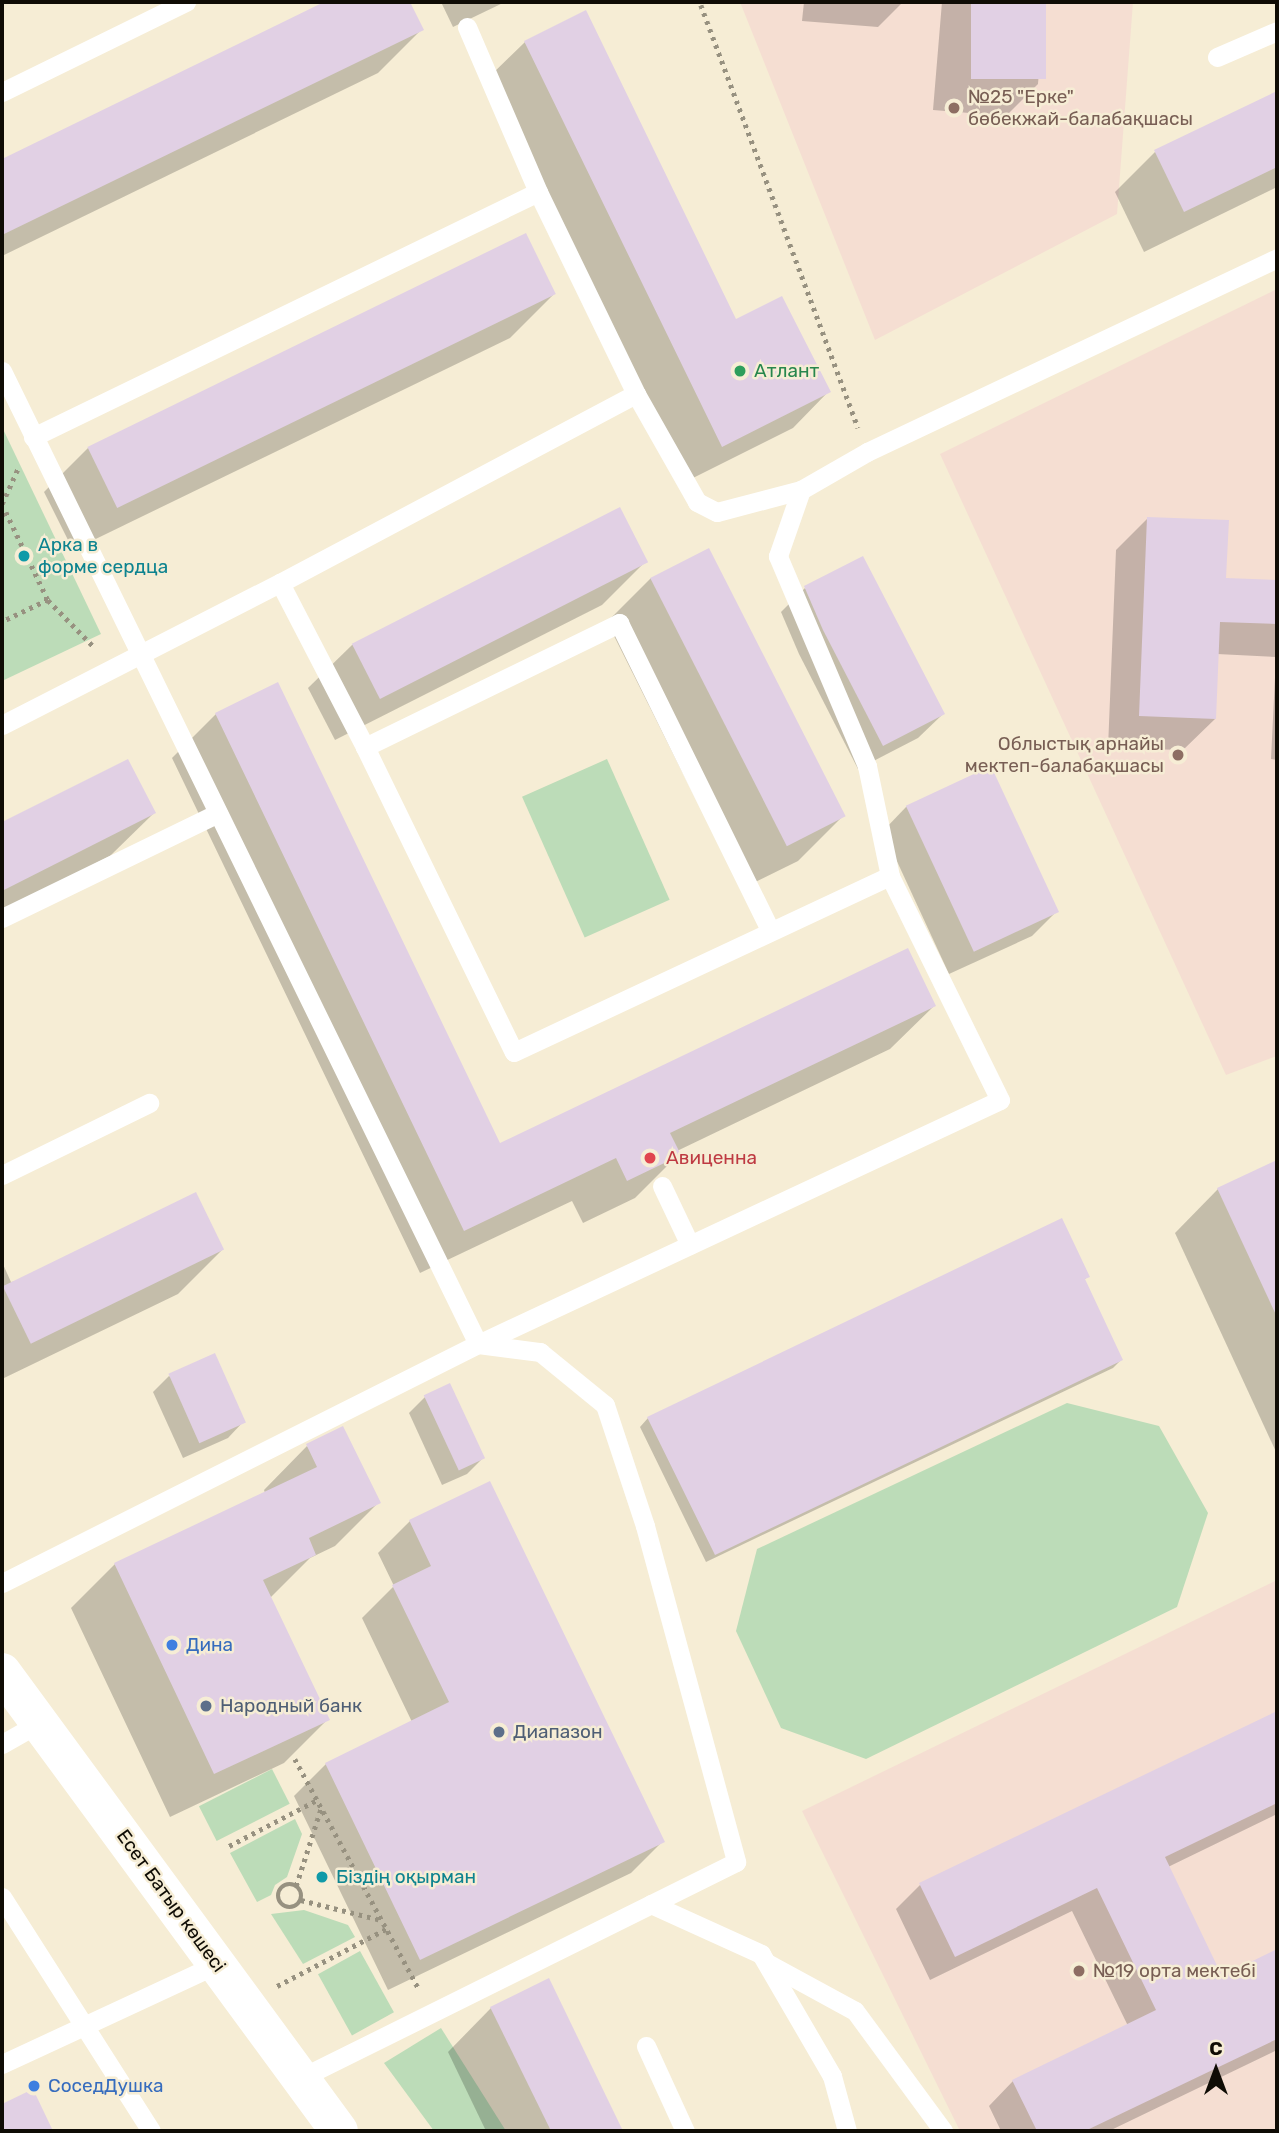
<!DOCTYPE html>
<meta charset="utf-8">
<style>
body{margin:0}
#map{position:relative;width:1279px;height:2133px;overflow:hidden;background:#f6edd5;font-family:Rubik,sans-serif}
div>[style]{position:absolute}
[style*='--x']{left:calc(var(--x)*1px);top:calc(var(--y)*1px);width:calc(var(--w)*1px);rotate:calc(var(--a)*1deg)}
.education>*{inset:0;background:#f5ded2}
.green>*{inset:0;background:#bcdcb8;transform-origin:0 0}
.shadow>*{inset:0;background:#0003}
.building>*{inset:0;background:#e1d0e4;transform-origin:0 0}
.path>*{height:4.5px;margin-top:-2.25px;transform-origin:0;background:repeating-linear-gradient(90deg,#979180 0 3.5px,transparent 0 8.5px)}
.path>.ring{margin:-2.25px;padding:0;box-sizing:content-box;background:none;border:4.5px solid #979180;border-radius:50%}
.service>*{height:19px;margin:-9.5px;padding:0 9.5px;transform-origin:9.5px;border-radius:9.5px;background:#fff}
.tertiary>*{height:38px;margin:-19px;padding:0 19px;transform-origin:19px;border-radius:19px;background:#fff}
.dots>*{width:19px;height:19px;translate:-50% -50%;box-sizing:border-box;border:4px solid #f6edd5;border-radius:50%}
span{translate:-50% -50%;white-space:nowrap;text-align:center;line-height:1.15;-webkit-text-stroke:5px #f6edd5;paint-order:stroke}
.education-label{font-size:19px;color:#785e54}
.left{translate:0 -50%;text-align:left}
.right{translate:-100% -50%;text-align:right}
.leisure-label{font-size:19px;color:#27864d}
.culture-label{font-size:19px;color:#0d838f}
.health-label{font-size:19px;color:#be3a42}
.shop-label{font-size:19px;color:#366cbe}
.service-label{font-size:19px;color:#4e5e75}
.street-label{font-size:19px;color:#0f0c05}
.frame{position:absolute;inset:0;border:4px solid #0f0c05;pointer-events:none}
.north{position:absolute;left:1181px;top:2035px;width:70px;height:70px;-webkit-text-stroke:5px #f6edd5;paint-order:stroke;rotate:0deg;font-size:19px;font-weight:700;line-height:28px;text-align:center;color:#0f0c05}
.north::after{content:'';display:block;margin:auto;width:24px;height:32px;background:#0f0c05;clip-path:polygon(50% 0,100% 100%,50% 72%,0 100%)}
</style>
<div id="map">
<div class="education">
<div style="clip-path:polygon(740px 2px,1133px 2px,1117px 214px,875px 340px)"></div>
<div style="clip-path:polygon(1277px 289px,1277px 1056px,1226px 1075px,940px 454px)"></div>
<div style="clip-path:polygon(1277px 1580px,1277px 2131px,960px 2131px,802px 1811px)"></div>
</div>
<div class="green">
<div style="clip-path:polygon(2px 427px,101px 634px,2px 681px)"></div>
<div style="left:607px;top:759px;width:154px;height:93px;rotate:66deg"></div>
<div style="clip-path:polygon(1067px 1403px,1159px 1426px,1208px 1513px,1177px 1607px,866px 1759px,781px 1728px,736px 1631px,757px 1549px)"></div>
<div style="left:272px;top:1769px;width:39px;height:82px;rotate:63deg"></div>
<div style="clip-path:polygon(295px 1819px,302px 1834px,287px 1877px,275px 1885px,271px 1895px,257px 1902px,230px 1853px)"></div>
<div style="clip-path:polygon(304px 1910px,348px 1925px,355px 1937px,303px 1964px,271px 1914px)"></div>
<div style="left:360px;top:1951px;width:70px;height:48px;rotate:61deg"></div>
<div style="clip-path:polygon(441px 2028px,506px 2131px,434px 2131px,384px 2063px)"></div>
</div>
<div class="shadow">
<div style="clip-path:polygon(328px 2px,408px 2px,422px 29px,378px 73px,2px 256px,2px 161px)"></div>
<div style="clip-path:polygon(441px 2px,505px 2px,453px 27px)"></div>
<div style="clip-path:polygon(804px 2px,903px 2px,878px 27px,802px 21px)"></div>
<div style="clip-path:polygon(942px 2px,1044px 2px,1038px 84px,1006px 116px,933px 110px)"></div>
<div style="clip-path:polygon(525px 42px,735px 321px,829px 391px,793px 428px,685px 482px,488px 78px)"></div>
<div style="clip-path:polygon(1277px 93px,1277px 187px,1144px 252px,1115px 192px,1155px 152px)"></div>
<div style="clip-path:polygon(554px 294px,510px 338px,73px 550px,44px 492px,88px 448px)"></div>
<div style="clip-path:polygon(1148px 518px,1225px 580px,1275px 582px,1277px 556px,1277px 760px,1271px 759px,1276px 657px,1217px 654px,1215px 719px,1183px 750px,1108px 748px,1116px 550px)"></div>
<div style="clip-path:polygon(646px 561px,602px 605px,335px 740px,308px 688px,352px 645px)"></div>
<div style="clip-path:polygon(651px 578px,842px 817px,798px 861px,741px 889px,607px 622px)"></div>
<div style="clip-path:polygon(805px 588px,943px 714px,918px 738px,858px 769px,799px 654px,781px 612px)"></div>
<div style="clip-path:polygon(216px 714px,499px 1145px,934px 1006px,890px 1049px,677px 1151px,678px 1155px,635px 1198px,583px 1223px,572px 1201px,420px 1273px,172px 758px)"></div>
<div style="clip-path:polygon(127px 761px,154px 813px,110px 856px,2px 911px,2px 824px)"></div>
<div style="clip-path:polygon(907px 806px,1057px 911px,1032px 936px,949px 974px,883px 831px)"></div>
<div style="clip-path:polygon(1277px 1162px,1277px 1454px,1175px 1233px,1218px 1189px)"></div>
<div style="clip-path:polygon(222px 1250px,178px 1294px,2px 1379px,2px 1262px,11px 1282px)"></div>
<div style="clip-path:polygon(1088px 1276px,1083px 1281px,1121px 1360px,1113px 1368px,706px 1562px,640px 1427px,648px 1418px)"></div>
<div style="clip-path:polygon(169px 1376px,244px 1421px,228px 1438px,183px 1458px,153px 1392px)"></div>
<div style="clip-path:polygon(425px 1397px,483px 1458px,467px 1474px,442px 1485px,409px 1413px)"></div>
<div style="clip-path:polygon(307px 1446px,378px 1503px,335px 1546px,310px 1558px,270px 1598px,328px 1719px,284px 1763px,170px 1817px,71px 1608px,115px 1564px,265px 1493px,264px 1490px)"></div>
<div style="clip-path:polygon(410px 1521px,663px 1841px,631px 1873px,388px 1990px,294px 1796px,326px 1764px,412px 1722px,362px 1618px,394px 1586px,378px 1553px)"></div>
<div style="clip-path:polygon(1272px 1715px,1277px 1727px,1277px 1814px,1168px 1867px,1221px 1978px,1277px 1951px,1277px 2050px,1109px 2131px,1001px 2131px,989px 2106px,1013px 2081px,1128px 2026px,1072px 1911px,930px 1980px,896px 1909px,920px 1885px)"></div>
<div style="clip-path:polygon(548px 1981px,621px 2131px,486px 2131px,448px 2052px,491px 2008px)"></div>
</div>
<div class="building">
<div style="clip-path:polygon(324px 2px,410px 2px,424px 30px,2px 235px,2px 159px)"></div>
<div style="left:971px;top:2px;width:75px;height:77px"></div>
<div style="clip-path:polygon(586px 10px,736px 319px,782px 296px,831px 392px,722px 447px,524px 41px)"></div>
<div style="clip-path:polygon(1277px 91px,1277px 167px,1184px 212px,1154px 150px)"></div>
<div style="left:526px;top:233px;width:68px;height:488px;rotate:64deg"></div>
<div style="left:620px;top:507px;width:62px;height:301px;rotate:63deg"></div>
<div style="clip-path:polygon(1147px 517px,1229px 520px,1226px 578px,1277px 580px,1277px 624px,1220px 622px,1216px 719px,1139px 716px)"></div>
<div style="left:709px;top:548px;width:301px;height:66px;rotate:63deg"></div>
<div style="clip-path:polygon(863px 556px,945px 714px,883px 746px,823px 630px,804px 586px)"></div>
<div style="clip-path:polygon(278px 682px,500px 1143px,908px 948px,936px 1006px,670px 1133px,681px 1155px,627px 1181px,616px 1158px,464px 1231px,215px 713px)"></div>
<div style="clip-path:polygon(128px 759px,156px 813px,2px 891px,2px 822px)"></div>
<div style="left:991px;top:766px;width:161px;height:94px;rotate:65deg"></div>
<div style="clip-path:polygon(1277px 1160px,1277px 1317px,1217px 1188px)"></div>
<div style="left:196px;top:1192px;width:64px;height:215px;rotate:64deg"></div>
<div style="clip-path:polygon(1062px 1218px,1090px 1277px,1085px 1279px,1123px 1360px,715px 1555px,647px 1417px)"></div>
<div style="left:215px;top:1353px;width:76px;height:51px;rotate:66deg"></div>
<div style="left:450px;top:1383px;width:83px;height:29px;rotate:65deg"></div>
<div style="clip-path:polygon(343px 1426px,381px 1503px,309px 1538px,316px 1555px,263px 1580px,330px 1720px,214px 1774px,114px 1563px,317px 1467px,306px 1444px)"></div>
<div style="clip-path:polygon(490px 1481px,665px 1842px,420px 1960px,325px 1763px,449px 1702px,392px 1585px,431px 1566px,409px 1520px)"></div>
<div style="clip-path:polygon(1277px 1711px,1277px 1803px,1165px 1857px,1222px 1976px,1277px 1949px,1277px 2039px,1085px 2131px,1037px 2131px,1012px 2080px,1156px 2010px,1097px 1888px,955px 1957px,919px 1883px)"></div>
<div style="clip-path:polygon(549px 1978px,623px 2131px,551px 2131px,490px 2007px)"></div>
<div style="clip-path:polygon(33px 2089px,53px 2131px,2px 2131px,2px 2104px)"></div>
</div>
<div class="path">
<div style="--x:701;--y:5;--w:451;--a:69.6"></div>
<div style="--x:2;--y:504;--w:42;--a:-65.9"></div>
<div style="--x:2;--y:515;--w:5;--a:-37"></div>
<div style="--x:6;--y:512;--w:98;--a:64.5"></div>
<div style="--x:48;--y:600;--w:51;--a:154.4"></div>
<div style="--x:48;--y:600;--w:66;--a:45.6"></div>
<div style="--x:295;--y:1759;--w:261;--a:61.7"></div>
<div style="--x:229;--y:1846;--w:99;--a:-27.6"></div>
<div class="ring" style="left:278px;top:1884px;width:19.5px;height:19.5px"></div>
<div style="--x:296;--y:1886;--w:82;--a:-72.2"></div>
<div style="--x:301;--y:1900;--w:82;--a:14"></div>
<div style="--x:277;--y:1986;--w:123;--a:-27.6"></div>
</div>
<div class="service">
<div style="--x:467;--y:27;--w:180;--a:66.7"></div>
<div style="--x:538;--y:192;--w:225;--a:64.1"></div>
<div style="--x:636;--y:394;--w:124;--a:60.5"></div>
<div style="--x:697;--y:502;--w:22;--a:27"></div>
<div style="--x:717;--y:512;--w:87;--a:-14.7"></div>
<div style="--x:801;--y:490;--w:76;--a:-29.9"></div>
<div style="--x:867;--y:452;--w:454;--a:-25.3"></div>
<div style="--x:1217;--y:57;--w:65;--a:-23.4"></div>
<div style="--x:2;--y:92;--w:205;--a:-26.1"></div>
<div style="--x:2;--y:371;--w:1083;--a:63.93"></div>
<div style="--x:478;--y:1344;--w:63;--a:7.4"></div>
<div style="--x:540;--y:1352;--w:84;--a:39.2"></div>
<div style="--x:605;--y:1405;--w:127;--a:71.7"></div>
<div style="--x:645;--y:1526;--w:348;--a:74.8"></div>
<div style="--x:736;--y:1862;--w:486;--a:153.6"></div>
<div style="--x:33;--y:437;--w:561;--a:-25.88"></div>
<div style="--x:280;--y:583;--w:185;--a:62.6"></div>
<div style="--x:365;--y:747;--w:339;--a:64"></div>
<div style="--x:514;--y:1052;--w:415;--a:-25.1"></div>
<div style="--x:2;--y:725;--w:312;--a:-27.1"></div>
<div style="--x:280;--y:583;--w:403;--a:-28"></div>
<div style="--x:365;--y:747;--w:283;--a:-26"></div>
<div style="--x:619;--y:623;--w:342;--a:63.8"></div>
<div style="--x:2;--y:918;--w:240;--a:-25.9"></div>
<div style="--x:2;--y:1175;--w:164;--a:-26.1"></div>
<div style="--x:662;--y:1186;--w:65;--a:64.6"></div>
<div style="--x:2;--y:1583;--w:533;--a:-26.66"></div>
<div style="--x:478;--y:1344;--w:576;--a:-25.05"></div>
<div style="--x:1000;--y:1100;--w:250;--a:-116.2"></div>
<div style="--x:890;--y:876;--w:112;--a:-101.8"></div>
<div style="--x:867;--y:766;--w:228;--a:-113"></div>
<div style="--x:778;--y:556;--w:70;--a:-70.8"></div>
<div style="--x:2;--y:1744;--w:43;--a:-29.6"></div>
<div style="--x:2;--y:1897;--w:277;--a:57.5"></div>
<div style="--x:651;--y:1904;--w:121;--a:24.4"></div>
<div style="--x:761;--y:1954;--w:141;--a:59.8"></div>
<div style="--x:832;--y:2076;--w:57;--a:74.7"></div>
<div style="--x:767;--y:1963;--w:100;--a:28.6"></div>
<div style="--x:855;--y:2011;--w:149;--a:53.7"></div>
<div style="--x:646;--y:2046;--w:94;--a:65.4"></div>
<div style="--x:2;--y:2064;--w:237;--a:-24.9"></div>
</div>
<div class="tertiary">
<div style="--x:2;--y:1672;--w:569;--a:53.71"></div>
</div>
<div class="dots">
<div style="left:954px;top:108px;background:#8d6e63"></div>
<div style="left:740px;top:371px;background:#2e9e5b"></div>
<div style="left:24px;top:556px;background:#0f9aa8"></div>
<div style="left:1178px;top:755px;background:#8d6e63"></div>
<div style="left:650px;top:1158px;background:#e0444e"></div>
<div style="left:172px;top:1645px;background:#3f7fe0"></div>
<div style="left:206px;top:1706px;background:#5c6f8a"></div>
<div style="left:499px;top:1732px;background:#5c6f8a"></div>
<div style="left:322px;top:1877px;background:#0f9aa8"></div>
<div style="left:1079px;top:1971px;background:#8d6e63"></div>
<div style="left:34px;top:2086px;background:#3f7fe0"></div>
</div>
<div class="education-label">
<span class="left" style="left:968px;top:108px">№25 "Ерке"<br>бөбекжай-балабақшасы</span>
<span class="right" style="left:1164px;top:755px">Облыстық арнайы<br>мектеп-балабақшасы</span>
<span class="left" style="left:1093px;top:1971px">№19 орта мектебі</span>
</div>
<div class="leisure-label">
<span class="left" style="left:754px;top:371px">Атлант</span>
</div>
<div class="culture-label">
<span class="left" style="left:38px;top:556px">Арка в<br>форме сердца</span>
<span class="left" style="left:336px;top:1877px">Біздің оқырман</span>
</div>
<div class="health-label">
<span class="left" style="left:666px;top:1158px">Авиценна</span>
</div>
<div class="shop-label">
<span class="left" style="left:186px;top:1645px">Дина</span>
<span class="left" style="left:48px;top:2086px">СоседДушка</span>
</div>
<div class="service-label">
<span class="left" style="left:220px;top:1706px">Народный банк</span>
<span class="left" style="left:513px;top:1732px">Диапазон</span>
</div>
<div class="street-label">
<span style="left:171px;top:1901px;rotate:54deg">Есет Батыр көшесі</span>
</div>
<div class="frame"></div>
<div class="north">С</div>
</div>
